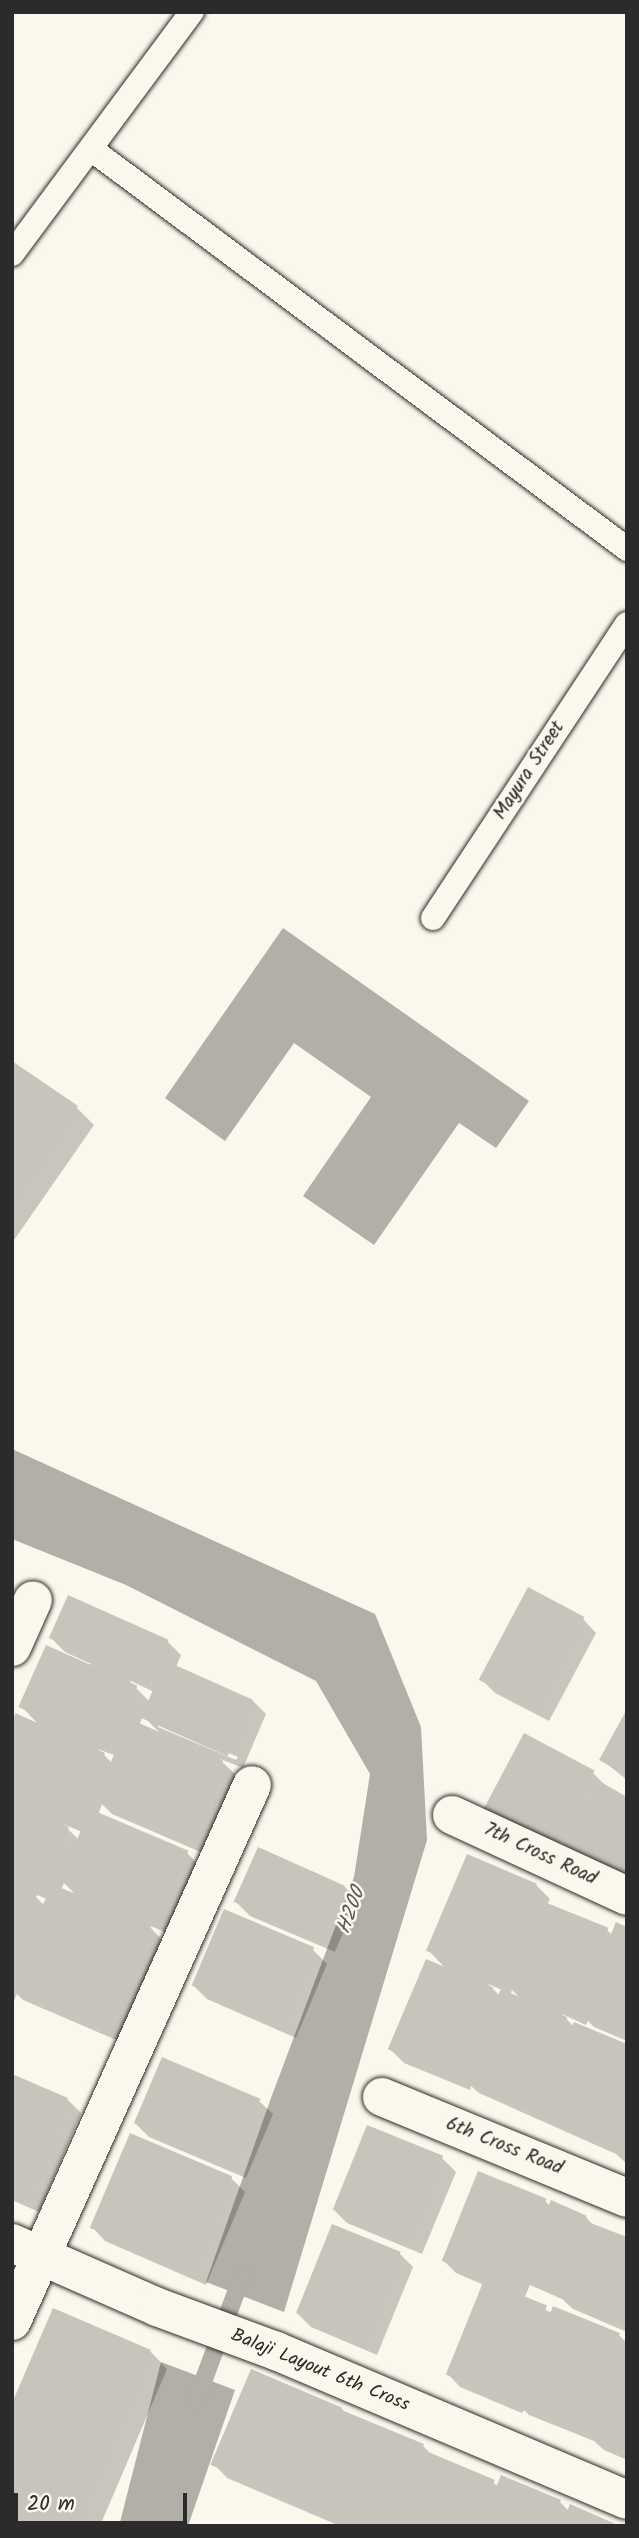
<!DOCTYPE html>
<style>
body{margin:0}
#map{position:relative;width:639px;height:2538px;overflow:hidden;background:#fbf7ec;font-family:Kalam,sans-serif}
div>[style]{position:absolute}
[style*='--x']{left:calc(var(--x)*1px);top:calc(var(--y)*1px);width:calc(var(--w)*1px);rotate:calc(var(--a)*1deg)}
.water>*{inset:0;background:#b1afa7}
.shadow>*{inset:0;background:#0003}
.stream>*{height:18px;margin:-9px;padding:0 9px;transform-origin:9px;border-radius:9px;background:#b1afa7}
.building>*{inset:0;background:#c7c4bc;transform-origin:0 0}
.roads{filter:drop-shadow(0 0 2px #2b2b2b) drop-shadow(0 0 2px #2b2b2b)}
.service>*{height:24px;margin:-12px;padding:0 12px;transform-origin:12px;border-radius:12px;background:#fbf7ec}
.minor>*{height:38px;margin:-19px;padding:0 19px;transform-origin:19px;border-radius:19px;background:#fbf7ec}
span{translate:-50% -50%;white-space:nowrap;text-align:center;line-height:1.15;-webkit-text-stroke:5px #fbf7ec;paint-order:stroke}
.street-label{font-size:19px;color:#2b2b2b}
.water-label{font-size:21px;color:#5a5956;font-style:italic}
.frame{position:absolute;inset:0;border:14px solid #2b2b2b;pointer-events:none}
.scale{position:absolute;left:14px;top:2493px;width:173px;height:32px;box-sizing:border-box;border:4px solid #2b2b2b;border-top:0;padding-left:9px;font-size:21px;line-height:24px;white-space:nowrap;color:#2b2b2b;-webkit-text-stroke:5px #fbf7ec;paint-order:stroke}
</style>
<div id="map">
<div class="water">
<div style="clip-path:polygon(283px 928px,529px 1101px,496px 1148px,459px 1123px,374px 1245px,303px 1196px,371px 1097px,294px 1043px,225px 1141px,165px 1098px)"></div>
<div style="clip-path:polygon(12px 1449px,375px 1614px,421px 1727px,427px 1840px,284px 2312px,206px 2282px,271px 2098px,354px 1877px,370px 1774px,316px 1681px,126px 1585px,12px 1539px)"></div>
<div style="clip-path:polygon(161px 2362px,235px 2390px,188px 2526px,119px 2526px)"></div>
</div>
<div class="shadow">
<div style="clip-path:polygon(12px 1063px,77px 1108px,94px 1125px,12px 1243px)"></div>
<div style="clip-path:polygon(583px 1619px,596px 1633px,549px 1721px,495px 1693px,481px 1679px)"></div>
<div style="clip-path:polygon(evenodd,51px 1638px,167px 1641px,181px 1655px,176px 1667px,252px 1700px,266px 1714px,243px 1768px,218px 1758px,236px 1775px,203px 1853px,112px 1814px,102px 1804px,98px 1815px,187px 1853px,201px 1867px,172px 1935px,148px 1925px,164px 1942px,121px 2042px,23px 2000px,17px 1994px,12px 2006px,12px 1722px,15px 1715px,40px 1726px,21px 1706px,91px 1664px,65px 1652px,51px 1638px,131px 1681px,154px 1692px,150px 1702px,130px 1682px,131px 1681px,51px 1638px,143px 1716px,161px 1734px,139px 1725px,143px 1716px,51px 1638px,158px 1723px,238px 1757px,236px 1760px,158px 1727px,158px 1723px,51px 1638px,98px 1749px,116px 1756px,113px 1764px,98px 1749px,51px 1638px,63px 1824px,82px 1832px,79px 1840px,63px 1824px,51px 1638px,64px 1883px,78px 1897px,61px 1890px,64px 1883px,51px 1638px,32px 1893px,47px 1899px,44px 1905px,32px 1893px)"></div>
<div style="clip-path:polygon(627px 1713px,627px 1780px,602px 1760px)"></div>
<div style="clip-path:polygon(593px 1773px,607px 1787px,627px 1799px,627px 1895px,496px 1829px)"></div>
<div style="clip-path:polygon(evenodd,536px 1885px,550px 1899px,547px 1905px,607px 1930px,612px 1935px,627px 1929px,627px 2041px,594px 2027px,588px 2021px,586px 2025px,562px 2014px,574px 2027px,627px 2046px,627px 2164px,616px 2154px,479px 2093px,471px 2086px,470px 2090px,404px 2063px,390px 2049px,446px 1969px,428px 1950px,536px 1885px,488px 1984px,502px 1990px,500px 1996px,488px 1984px,536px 1885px,512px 1990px,522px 2000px,510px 1995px,512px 1990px)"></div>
<div style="clip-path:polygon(344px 1886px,357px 1900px,335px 1952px,250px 1916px,236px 1902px)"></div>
<div style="clip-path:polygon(225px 1911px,313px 1950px,327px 1964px,296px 2038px,207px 1999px,193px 1985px)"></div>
<div style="clip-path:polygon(12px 2076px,67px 2099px,81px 2113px,39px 2212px,12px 2200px)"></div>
<div style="clip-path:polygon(259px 2101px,273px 2114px,246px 2178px,149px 2137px,135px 2123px)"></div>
<div style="clip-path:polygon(131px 2135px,231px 2178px,245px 2192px,206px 2285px,105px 2241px,92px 2227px)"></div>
<div style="clip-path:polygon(442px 2158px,456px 2172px,422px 2254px,347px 2223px,333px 2209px)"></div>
<div style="clip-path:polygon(545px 2201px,550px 2206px,586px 2217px,593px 2225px,627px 2239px,627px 2332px,573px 2309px,562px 2299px,530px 2285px,524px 2299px,552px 2313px,619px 2335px,627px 2343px,627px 2460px,604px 2450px,594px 2441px,529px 2415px,524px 2410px,522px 2413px,460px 2387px,447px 2373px,484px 2285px,456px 2273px,442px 2259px)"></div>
<div style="clip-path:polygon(399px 2253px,413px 2267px,377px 2355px,311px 2327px,297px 2313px)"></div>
<div style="clip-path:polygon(150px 2351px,167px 2369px,100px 2526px,12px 2526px,12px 2407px)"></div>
<div style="clip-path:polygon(341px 2408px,347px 2414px,423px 2446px,432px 2455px,499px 2486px,560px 2502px,569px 2511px,616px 2526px,340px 2526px,227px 2478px,214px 2464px)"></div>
</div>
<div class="stream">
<div style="--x:196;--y:2401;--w:136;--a:-69.8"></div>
</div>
<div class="building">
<div style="clip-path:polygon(12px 1061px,78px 1106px,12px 1201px)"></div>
<div style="left:528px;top:1587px;width:64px;height:105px;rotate:28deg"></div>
<div style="left:68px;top:1595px;width:110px;height:47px;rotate:24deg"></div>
<div style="left:46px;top:1645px;width:100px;height:68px;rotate:24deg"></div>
<div style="left:166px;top:1661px;width:95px;height:62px;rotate:24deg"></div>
<div style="clip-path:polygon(627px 1709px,627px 1775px,599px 1760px)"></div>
<div style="clip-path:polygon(15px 1713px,105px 1753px,75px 1822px,12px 1795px)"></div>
<div style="left:130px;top:1719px;width:102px;height:88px;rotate:24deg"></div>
<div style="left:524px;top:1733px;width:80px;height:93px;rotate:28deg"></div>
<div style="clip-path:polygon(601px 1782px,627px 1797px,627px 1862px,615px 1884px,562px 1855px)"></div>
<div style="clip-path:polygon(12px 1802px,69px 1827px,41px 1890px,12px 1878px)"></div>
<div style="left:90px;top:1809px;width:107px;height:78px;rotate:23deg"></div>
<div style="left:258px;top:1847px;width:95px;height:60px;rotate:24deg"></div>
<div style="left:467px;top:1854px;width:76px;height:105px;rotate:23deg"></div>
<div style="clip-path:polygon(12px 1884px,37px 1895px,12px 1949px)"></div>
<div style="clip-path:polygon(52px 1884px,151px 1926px,107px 2029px,12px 1989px,12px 1975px)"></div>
<div style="left:537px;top:1899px;width:77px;height:90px;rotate:22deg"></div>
<div style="left:224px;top:1909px;width:98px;height:83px;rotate:23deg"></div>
<div style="clip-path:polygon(616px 1922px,627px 1927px,627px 2034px,578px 2014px)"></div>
<div style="left:426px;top:1959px;width:73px;height:98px;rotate:23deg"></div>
<div style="left:501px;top:1989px;width:72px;height:99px;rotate:23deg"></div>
<div style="clip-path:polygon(574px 2022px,627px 2044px,627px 2091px,605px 2143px,536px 2114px)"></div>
<div style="left:162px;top:2057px;width:107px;height:72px;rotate:23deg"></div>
<div style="clip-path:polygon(12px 2074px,68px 2098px,25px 2199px,12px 2194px)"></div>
<div style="clip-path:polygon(627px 2106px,627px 2157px,609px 2149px)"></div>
<div style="left:367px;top:2125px;width:82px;height:91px;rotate:22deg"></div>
<div style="left:130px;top:2133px;width:111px;height:103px;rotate:23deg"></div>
<div style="left:478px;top:2171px;width:74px;height:97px;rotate:22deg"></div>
<div style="left:551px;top:2200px;width:39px;height:83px;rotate:24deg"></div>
<div style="clip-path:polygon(588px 2222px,627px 2237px,627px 2325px,557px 2296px)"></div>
<div style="left:332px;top:2224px;width:74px;height:96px;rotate:22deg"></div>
<div style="left:484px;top:2280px;width:68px;height:102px;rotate:22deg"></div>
<div style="left:553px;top:2306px;width:72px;height:104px;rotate:22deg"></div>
<div style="clip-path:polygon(53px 2308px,151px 2350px,76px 2524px,12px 2497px,12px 2403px)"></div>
<div style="clip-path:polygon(624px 2350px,627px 2352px,627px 2453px,588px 2437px)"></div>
<div style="left:251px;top:2369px;width:99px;height:104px;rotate:23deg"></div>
<div style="clip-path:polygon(344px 2411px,424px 2444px,390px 2526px,356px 2526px,306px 2505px)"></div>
<div style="clip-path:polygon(426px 2451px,495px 2480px,476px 2526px,395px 2526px)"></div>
<div style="clip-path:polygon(501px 2475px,561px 2500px,550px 2526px,481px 2526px)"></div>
<div style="clip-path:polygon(570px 2504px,620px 2526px,561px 2526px)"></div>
<div style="clip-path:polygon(12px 2507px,56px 2526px,12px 2526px)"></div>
</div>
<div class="roads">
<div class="service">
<div style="--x:91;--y:149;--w:669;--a:36.73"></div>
<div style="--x:12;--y:254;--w:302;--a:-53.4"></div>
<div style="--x:433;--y:918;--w:352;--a:-56.6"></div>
</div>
<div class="minor">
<div style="--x:12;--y:1647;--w:51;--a:-65.9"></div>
<div style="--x:452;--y:1815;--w:193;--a:24.8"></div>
<div style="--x:382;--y:2097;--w:265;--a:22.4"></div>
<div style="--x:12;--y:2243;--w:158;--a:23.8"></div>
<div style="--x:157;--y:2307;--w:127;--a:20.3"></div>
<div style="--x:276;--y:2351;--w:381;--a:23"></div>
<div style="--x:12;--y:2321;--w:587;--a:-65.88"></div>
</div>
</div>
<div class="street-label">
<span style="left:530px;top:771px;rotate:-57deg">Mayura Street</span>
<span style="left:540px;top:1855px;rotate:25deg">7th Cross Road</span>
<span style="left:504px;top:2147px;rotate:22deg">6th Cross Road</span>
<span style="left:320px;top:2371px;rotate:22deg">Balaji Layout 6th Cross</span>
</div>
<div class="water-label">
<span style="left:352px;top:1911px;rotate:-70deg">H200</span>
</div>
<div class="frame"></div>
<div class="scale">20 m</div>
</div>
